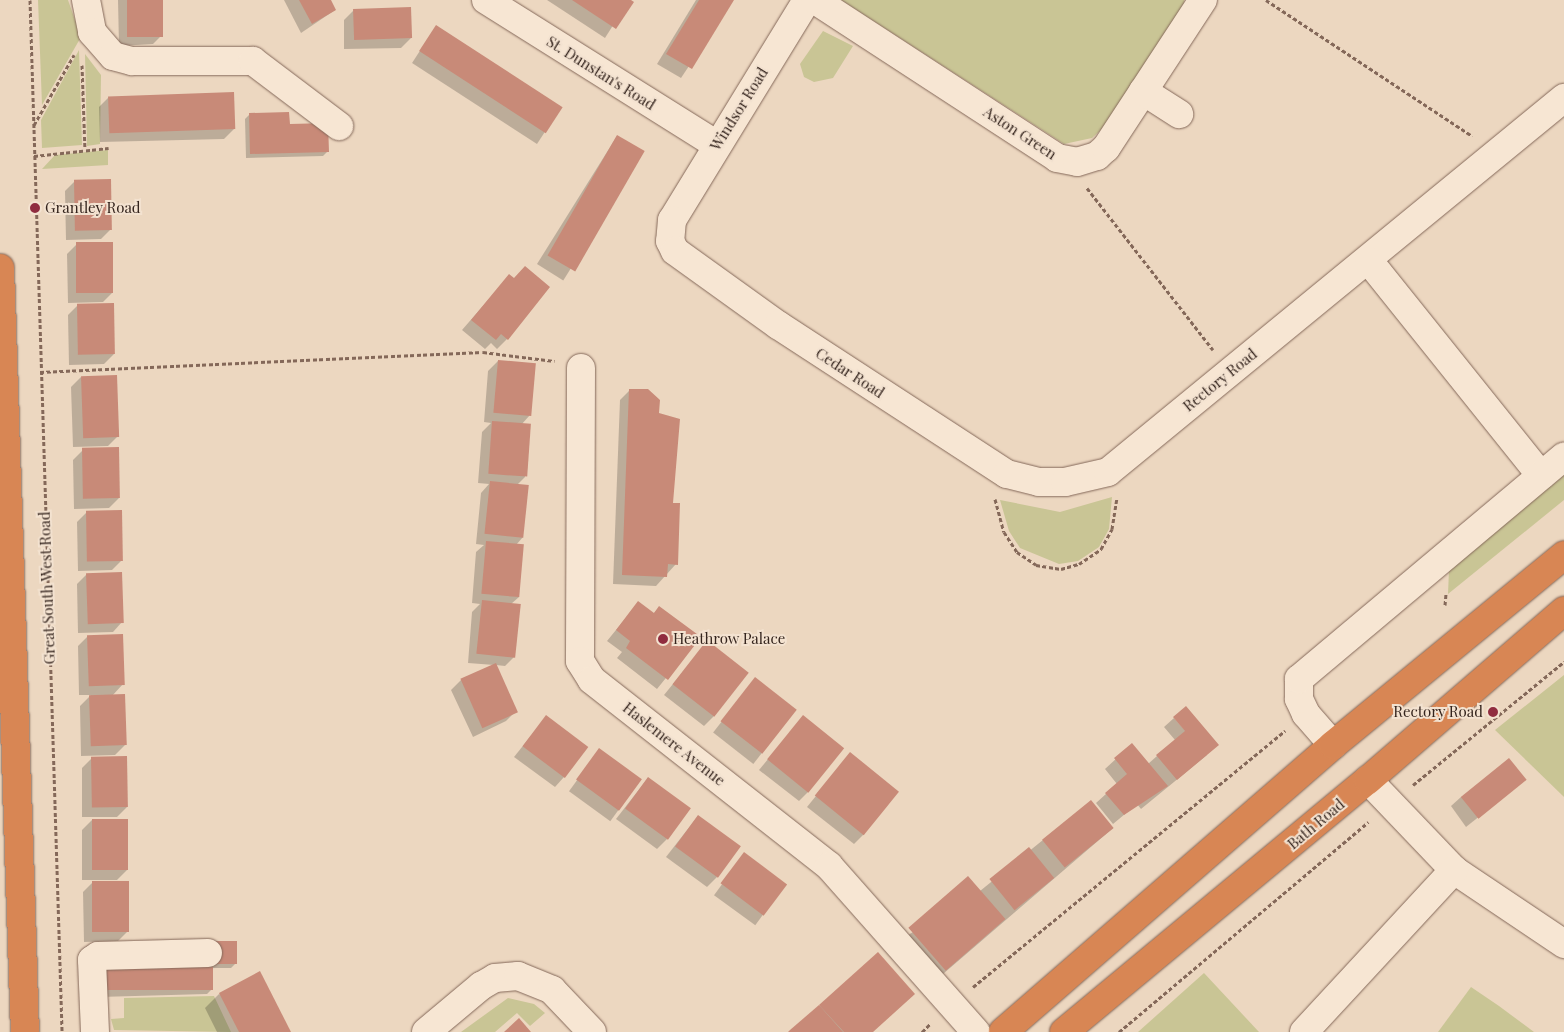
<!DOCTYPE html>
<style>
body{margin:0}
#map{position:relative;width:1564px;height:1032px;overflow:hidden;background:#ecd7c0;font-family:"Playfair Display",serif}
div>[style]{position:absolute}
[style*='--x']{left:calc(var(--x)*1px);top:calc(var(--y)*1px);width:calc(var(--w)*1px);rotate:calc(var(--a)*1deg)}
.green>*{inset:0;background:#c9c595}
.shadow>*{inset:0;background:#0003;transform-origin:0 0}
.building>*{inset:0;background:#c88a78;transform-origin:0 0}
.path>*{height:3px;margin-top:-1.5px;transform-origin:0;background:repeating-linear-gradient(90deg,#846859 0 4px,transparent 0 6.5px)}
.roads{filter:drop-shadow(0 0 1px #846859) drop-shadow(0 0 1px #846859)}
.minor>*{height:28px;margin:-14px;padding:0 14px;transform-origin:14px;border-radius:14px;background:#f7e6d3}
.highway>*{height:28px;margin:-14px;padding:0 14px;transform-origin:14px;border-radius:14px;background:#d88654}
.dots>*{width:14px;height:14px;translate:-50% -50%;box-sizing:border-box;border:2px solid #f3e2d0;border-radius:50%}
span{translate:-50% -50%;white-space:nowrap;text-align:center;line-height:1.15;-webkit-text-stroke:4px #f3e2d0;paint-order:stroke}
.street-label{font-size:15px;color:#34241d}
.poi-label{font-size:15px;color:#34241d}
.left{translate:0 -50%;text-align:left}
.right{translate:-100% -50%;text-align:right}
</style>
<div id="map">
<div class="green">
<div style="clip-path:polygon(38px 0,68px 0,81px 37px,42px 105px)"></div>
<div style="clip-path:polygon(841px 0,1184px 0,1185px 6px,1105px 126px,1092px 138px,1064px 144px)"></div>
<div style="clip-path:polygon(823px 31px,853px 46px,833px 78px,814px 82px,804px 77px,800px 64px)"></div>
<div style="clip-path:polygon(79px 50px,82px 145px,42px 148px,41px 120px)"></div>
<div style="clip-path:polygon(85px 54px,101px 75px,100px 144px,87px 146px)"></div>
<div style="clip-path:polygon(108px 150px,108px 165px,42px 169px,55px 155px)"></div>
<div style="clip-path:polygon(1564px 475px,1564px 500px,1448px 594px,1449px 570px)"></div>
<div style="clip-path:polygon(1112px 497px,1109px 529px,1099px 547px,1078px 561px,1059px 564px,1020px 548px,1009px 531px,1000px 500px,1060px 512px)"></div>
<div style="clip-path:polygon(1564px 675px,1564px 797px,1495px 730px)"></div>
<div style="clip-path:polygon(1204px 973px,1259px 1032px,1138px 1032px)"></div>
<div style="clip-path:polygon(1471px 987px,1499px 1006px,1534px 1032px,1438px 1032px)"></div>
<div style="clip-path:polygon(214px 996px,231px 1032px,114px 1030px,111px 1019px,124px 1018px,124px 998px)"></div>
<div style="clip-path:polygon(508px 998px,534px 1004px,545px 1013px,530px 1026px,517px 1013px,495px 1032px,461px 1032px)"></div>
</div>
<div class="shadow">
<div style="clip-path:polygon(118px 0,161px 0,163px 34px,153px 44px,119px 46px)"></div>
<div style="clip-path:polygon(284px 0,330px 0,335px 10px,301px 33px)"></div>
<div style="clip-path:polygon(547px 0,629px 0,605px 38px)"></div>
<div style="clip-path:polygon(696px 0,733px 0,681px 78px,657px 64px)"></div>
<div style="clip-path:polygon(354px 10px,411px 38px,401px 48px,344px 49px,344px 20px)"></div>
<div style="left:436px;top:26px;width:149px;height:44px;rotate:33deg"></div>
<div style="clip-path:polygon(109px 97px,234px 129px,224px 139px,100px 142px,99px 107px)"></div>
<div style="clip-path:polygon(250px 114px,289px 125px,328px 151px,323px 156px,246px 158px,245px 119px)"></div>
<div style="left:617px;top:136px;width:31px;height:151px;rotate:32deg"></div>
<div style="clip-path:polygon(75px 181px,111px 229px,101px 239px,66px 240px,65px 191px)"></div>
<div style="clip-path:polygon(77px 244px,113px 292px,103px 302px,68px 303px,67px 254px)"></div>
<div style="clip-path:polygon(509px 276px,507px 339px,497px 349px,491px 343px,485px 349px,462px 330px)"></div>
<div style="clip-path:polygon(78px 305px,114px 354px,104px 364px,69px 365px,68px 315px)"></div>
<div style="clip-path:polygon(498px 361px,530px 415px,521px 425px,525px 477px,517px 485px,523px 537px,516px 545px,519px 597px,511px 604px,515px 656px,505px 666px,496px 665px,516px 711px,506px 721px,473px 737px,451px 690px,461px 680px,494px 665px,468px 663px,472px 612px,480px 604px,472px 603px,476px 552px,484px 545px,476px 544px,481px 493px,489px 484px,478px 483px,482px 432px,491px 423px,484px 422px,488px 371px)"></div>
<div style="clip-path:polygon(81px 377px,118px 436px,108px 446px,73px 447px,71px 387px)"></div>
<div style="clip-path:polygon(630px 390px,658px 414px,672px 504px,676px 564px,656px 586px,613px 584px,620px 400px)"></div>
<div style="clip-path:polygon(83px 450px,119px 498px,109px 508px,74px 509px,73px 460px)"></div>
<div style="clip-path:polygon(87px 512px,122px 560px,112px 570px,78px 571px,77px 522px)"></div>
<div style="clip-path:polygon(87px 574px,122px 622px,113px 632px,78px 633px,77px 584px)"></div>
<div style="clip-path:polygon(638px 603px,653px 614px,659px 608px,699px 637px,657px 689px,617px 658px,622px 652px,607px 641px)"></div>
<div style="clip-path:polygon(88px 636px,123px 684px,112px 696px,125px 745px,115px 755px,81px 756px,80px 706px,91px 695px,79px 695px,78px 646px)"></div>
<div style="clip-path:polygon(707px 642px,714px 716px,704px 726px,664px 695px)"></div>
<div style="left:755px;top:679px;width:51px;height:68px;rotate:38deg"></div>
<div style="clip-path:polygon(546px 717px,564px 777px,555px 787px,514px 757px)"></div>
<div style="clip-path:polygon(803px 717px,809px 791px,799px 801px,759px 770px)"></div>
<div style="clip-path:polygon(1174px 718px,1207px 755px,1141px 809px,1137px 804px,1113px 824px,1096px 803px,1117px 784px,1105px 769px,1131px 745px,1148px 764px,1175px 740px,1164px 727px)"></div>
<div style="left:599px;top:750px;width:51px;height:51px;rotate:36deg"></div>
<div style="clip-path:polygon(850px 754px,864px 834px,854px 844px,807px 807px)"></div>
<div style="clip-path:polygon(92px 758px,127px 807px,117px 817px,82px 817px,82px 768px)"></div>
<div style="clip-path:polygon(648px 778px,667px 839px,657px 849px,616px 819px)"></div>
<div style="clip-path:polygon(1525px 780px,1466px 827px,1451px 806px,1461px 797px)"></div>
<div style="clip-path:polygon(1090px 802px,1113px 828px,936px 980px,900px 940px,980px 891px)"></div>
<div style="clip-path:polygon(698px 816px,717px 877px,707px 887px,666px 857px)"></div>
<div style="clip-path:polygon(92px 820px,127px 870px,117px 880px,82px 880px,82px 830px)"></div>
<div style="left:744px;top:854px;width:51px;height:51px;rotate:36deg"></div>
<div style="clip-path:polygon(93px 882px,128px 931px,118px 941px,84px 942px,83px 892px)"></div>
<div style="clip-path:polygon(209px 947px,236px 963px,231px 968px,211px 968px,212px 989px,207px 994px,99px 997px,98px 977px,209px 969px)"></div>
<div style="clip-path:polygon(878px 954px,872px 1032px,790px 1032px)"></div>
<div style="clip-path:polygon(219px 994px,289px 1032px,217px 1032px,205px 1008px)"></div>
</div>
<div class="building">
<div style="left:127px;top:0;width:36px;height:37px"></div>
<div style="clip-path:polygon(299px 0,331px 0,336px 10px,312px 24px)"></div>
<div style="clip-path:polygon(572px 0,631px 0,634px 2px,616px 29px)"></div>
<div style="clip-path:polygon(699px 0,734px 0,692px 69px,666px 54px)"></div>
<div style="left:411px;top:7px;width:31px;height:58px;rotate:88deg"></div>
<div style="left:436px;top:25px;width:151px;height:31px;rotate:33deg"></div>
<div style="left:234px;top:92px;width:37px;height:126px;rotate:88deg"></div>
<div style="clip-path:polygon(289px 112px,290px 124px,328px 123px,329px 152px,250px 154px,249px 113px)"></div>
<div style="left:617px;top:135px;width:32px;height:139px;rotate:30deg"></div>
<div style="left:111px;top:179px;width:51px;height:37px;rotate:89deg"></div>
<div style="left:76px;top:242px;width:37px;height:51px"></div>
<div style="clip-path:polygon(525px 266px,550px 287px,508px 340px,501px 334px,496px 340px,471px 320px,509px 274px,514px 278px)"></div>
<div style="left:114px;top:303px;width:51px;height:37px;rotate:89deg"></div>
<div style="left:498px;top:360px;width:38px;height:53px;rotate:5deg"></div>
<div style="left:117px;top:375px;width:62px;height:36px;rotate:88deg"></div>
<div style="clip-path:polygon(629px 389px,648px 389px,660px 400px,659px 413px,680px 419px,673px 503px,680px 503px,678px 565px,668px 564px,667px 577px,622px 575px)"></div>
<div style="left:492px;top:421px;width:39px;height:53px;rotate:4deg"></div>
<div style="left:119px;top:447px;width:51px;height:37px;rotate:89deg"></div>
<div style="left:490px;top:481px;width:39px;height:53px;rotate:6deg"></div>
<div style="left:122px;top:510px;width:51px;height:36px;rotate:89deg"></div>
<div style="left:486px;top:541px;width:38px;height:53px;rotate:5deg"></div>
<div style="left:122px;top:572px;width:51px;height:36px;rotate:88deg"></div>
<div style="left:482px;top:600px;width:39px;height:54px;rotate:6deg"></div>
<div style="clip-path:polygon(638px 601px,654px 613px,659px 606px,701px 637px,668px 680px,626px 648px,630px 641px,616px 630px)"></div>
<div style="left:123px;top:634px;width:51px;height:36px;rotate:88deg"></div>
<div style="left:707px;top:640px;width:53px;height:56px;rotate:38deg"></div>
<div style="left:496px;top:663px;width:54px;height:39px;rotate:66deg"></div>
<div style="left:755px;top:677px;width:53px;height:56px;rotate:38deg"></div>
<div style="left:125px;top:694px;width:51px;height:36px;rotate:88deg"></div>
<div style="clip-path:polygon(1186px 706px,1219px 745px,1177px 780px,1156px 755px,1185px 731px,1173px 717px)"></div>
<div style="left:546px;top:715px;width:53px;height:39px;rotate:37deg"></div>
<div style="left:803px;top:715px;width:53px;height:57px;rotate:39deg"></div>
<div style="clip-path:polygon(1132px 743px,1168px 786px,1124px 815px,1105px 793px,1127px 774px,1114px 758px)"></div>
<div style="left:599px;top:748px;width:53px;height:39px;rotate:36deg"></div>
<div style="left:850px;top:752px;width:63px;height:56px;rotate:39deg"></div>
<div style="left:127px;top:756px;width:51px;height:36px;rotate:89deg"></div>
<div style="left:1509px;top:758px;width:28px;height:62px;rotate:51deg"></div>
<div style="left:648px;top:777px;width:53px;height:39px;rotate:36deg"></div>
<div style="left:1091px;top:800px;width:36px;height:63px;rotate:51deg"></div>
<div style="left:698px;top:815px;width:53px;height:39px;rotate:36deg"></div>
<div style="left:92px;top:819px;width:36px;height:51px"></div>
<div style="left:1029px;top:847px;width:40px;height:51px;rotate:51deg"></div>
<div style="left:744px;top:852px;width:54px;height:39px;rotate:37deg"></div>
<div style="left:968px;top:876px;width:57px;height:79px;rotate:49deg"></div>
<div style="left:92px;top:881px;width:37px;height:51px"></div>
<div style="left:213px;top:941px;width:24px;height:23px"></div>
<div style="clip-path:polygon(878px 952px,915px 994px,873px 1032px,844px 1032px,819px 1005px)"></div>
<div style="left:213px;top:967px;width:23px;height:110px;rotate:90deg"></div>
<div style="clip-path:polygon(260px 971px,291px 1032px,239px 1032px,219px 993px)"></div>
<div style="clip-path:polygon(819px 1005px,843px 1032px,788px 1032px,790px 1030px)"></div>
<div style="clip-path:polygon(519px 1018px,531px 1032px,504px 1032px)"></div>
</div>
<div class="path">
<div style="--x:30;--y:0;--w:1032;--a:88.22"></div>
<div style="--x:1266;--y:0;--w:247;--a:33.4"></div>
<div style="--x:82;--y:65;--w:84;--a:88"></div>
<div style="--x:34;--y:125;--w:81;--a:-60.3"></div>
<div style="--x:34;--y:156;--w:75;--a:-6.1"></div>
<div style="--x:1087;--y:188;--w:205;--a:52.1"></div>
<div style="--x:40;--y:372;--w:443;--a:-2.6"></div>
<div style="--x:483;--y:352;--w:72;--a:7.2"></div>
<div style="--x:995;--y:499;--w:34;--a:75"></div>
<div style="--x:1004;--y:532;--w:24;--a:57"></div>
<div style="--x:1017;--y:552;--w:23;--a:34"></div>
<div style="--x:1036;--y:565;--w:25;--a:9"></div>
<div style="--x:1061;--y:569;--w:19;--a:-16"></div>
<div style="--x:1079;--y:564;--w:27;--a:-34"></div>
<div style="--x:1101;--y:549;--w:23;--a:-61"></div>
<div style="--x:1112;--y:529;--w:31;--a:-81"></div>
<div style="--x:1445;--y:605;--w:12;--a:-85"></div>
<div style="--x:1413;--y:785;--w:195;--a:-39.2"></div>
<div style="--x:973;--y:987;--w:404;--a:-39.4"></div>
<div style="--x:922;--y:1032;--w:11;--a:-45"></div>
<div style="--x:1119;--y:1032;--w:326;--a:-40.1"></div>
</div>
<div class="roads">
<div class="minor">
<div style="--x:86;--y:0;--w:33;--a:79"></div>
<div style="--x:92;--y:32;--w:32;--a:49"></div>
<div style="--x:113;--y:56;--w:20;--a:15"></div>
<div style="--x:132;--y:61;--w:121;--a:0"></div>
<div style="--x:253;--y:61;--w:108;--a:37.1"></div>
<div style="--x:486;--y:0;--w:273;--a:32.1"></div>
<div style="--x:807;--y:0;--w:258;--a:121.5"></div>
<div style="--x:672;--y:220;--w:21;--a:95"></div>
<div style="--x:670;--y:241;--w:11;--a:63"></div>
<div style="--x:675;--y:251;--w:127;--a:35.7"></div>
<div style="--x:778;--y:325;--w:273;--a:33.1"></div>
<div style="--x:1007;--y:474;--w:33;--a:14"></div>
<div style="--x:1039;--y:482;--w:26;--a:0"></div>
<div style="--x:1065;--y:482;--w:44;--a:-13.1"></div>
<div style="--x:1108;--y:472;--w:590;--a:-39.36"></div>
<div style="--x:815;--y:0;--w:289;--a:33.1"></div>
<div style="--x:1057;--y:158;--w:20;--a:11"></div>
<div style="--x:1077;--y:162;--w:21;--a:-17"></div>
<div style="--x:1097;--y:156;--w:12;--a:-42"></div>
<div style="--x:1106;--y:148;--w:177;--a:-56.8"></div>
<div style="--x:1143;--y:91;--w:43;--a:32.6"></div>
<div style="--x:1369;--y:261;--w:275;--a:51.3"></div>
<div style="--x:581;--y:368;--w:293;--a:90.2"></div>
<div style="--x:580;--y:661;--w:22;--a:58"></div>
<div style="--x:592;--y:680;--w:301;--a:38.1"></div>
<div style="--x:829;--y:866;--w:222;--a:48.5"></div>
<div style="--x:1333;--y:745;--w:41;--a:-131.1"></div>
<div style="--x:1306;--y:714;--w:17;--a:-115"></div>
<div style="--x:1299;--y:699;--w:20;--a:-90"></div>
<div style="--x:1299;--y:679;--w:346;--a:-40"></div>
<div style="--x:1368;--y:780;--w:124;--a:46.3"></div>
<div style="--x:1454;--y:870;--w:133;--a:33.9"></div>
<div style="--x:95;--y:1032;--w:72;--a:-92.4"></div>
<div style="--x:92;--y:960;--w:7;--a:-34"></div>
<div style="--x:98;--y:956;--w:110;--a:-1.6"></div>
<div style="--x:426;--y:1032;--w:72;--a:-39.9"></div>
<div style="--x:481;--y:986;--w:16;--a:-30"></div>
<div style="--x:495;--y:978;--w:23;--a:-5"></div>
<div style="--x:518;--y:976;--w:37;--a:22"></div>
<div style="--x:552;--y:990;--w:58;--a:46.4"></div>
<div style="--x:1304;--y:1032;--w:221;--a:-47.2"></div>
</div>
<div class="highway">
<div style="--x:0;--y:268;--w:764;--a:88.13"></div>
<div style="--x:1003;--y:1032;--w:437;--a:-41"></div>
<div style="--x:1333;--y:745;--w:299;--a:-39.4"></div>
<div style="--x:1064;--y:1032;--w:395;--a:-39.7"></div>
<div style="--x:1368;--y:780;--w:259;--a:-40.8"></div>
</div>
</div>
<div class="dots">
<div style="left:35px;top:208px;background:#902c3f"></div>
<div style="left:663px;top:639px;background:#902c3f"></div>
<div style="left:1493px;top:712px;background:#902c3f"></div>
</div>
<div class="street-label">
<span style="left:601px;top:73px;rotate:32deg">St. Dunstan's Road</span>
<span style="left:739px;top:109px;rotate:-58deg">Windsor Road</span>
<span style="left:1020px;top:133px;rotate:33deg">Aston Green</span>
<span style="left:850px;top:373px;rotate:33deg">Cedar Road</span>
<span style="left:1220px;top:380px;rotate:-39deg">Rectory Road</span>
<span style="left:47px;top:588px;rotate:-92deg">Great South West Road</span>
<span style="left:674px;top:744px;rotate:38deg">Haslemere Avenue</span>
<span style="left:1316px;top:824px;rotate:-40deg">Bath Road</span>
</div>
<div class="poi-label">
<span class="left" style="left:45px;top:208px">Grantley Road</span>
<span class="left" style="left:673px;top:639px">Heathrow Palace</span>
<span class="right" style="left:1483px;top:712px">Rectory Road</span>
</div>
</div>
